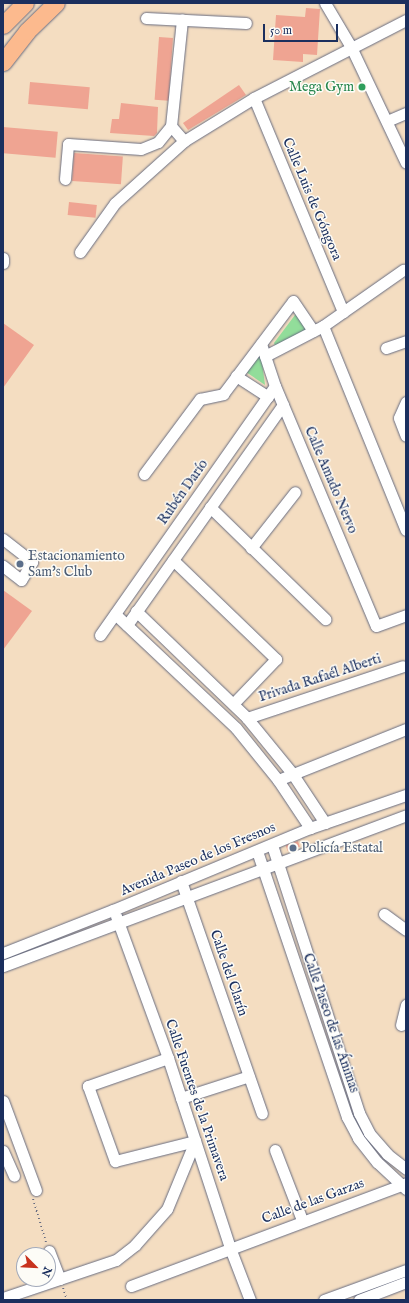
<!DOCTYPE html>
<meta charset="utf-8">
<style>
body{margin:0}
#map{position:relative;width:409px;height:1303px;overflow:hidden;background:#f4ddc1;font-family:"IM FELL English",serif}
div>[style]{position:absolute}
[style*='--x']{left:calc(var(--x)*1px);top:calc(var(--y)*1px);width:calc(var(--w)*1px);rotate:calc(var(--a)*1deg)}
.green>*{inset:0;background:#92dd9a}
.building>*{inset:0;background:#efa492;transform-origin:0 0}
.path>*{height:2px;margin-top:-1px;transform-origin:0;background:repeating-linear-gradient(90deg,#676c81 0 1px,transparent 0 4px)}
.roads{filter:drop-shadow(0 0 1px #676c81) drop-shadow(0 0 1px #676c81)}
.minor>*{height:11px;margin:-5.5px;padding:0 5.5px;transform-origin:5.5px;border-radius:5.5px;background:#fff}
.highway>*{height:17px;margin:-8.5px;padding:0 8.5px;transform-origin:8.5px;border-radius:8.5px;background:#fcba8e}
.dots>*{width:11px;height:11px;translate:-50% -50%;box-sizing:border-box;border:2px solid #fdfcf7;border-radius:50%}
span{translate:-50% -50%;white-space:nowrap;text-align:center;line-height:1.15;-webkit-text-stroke:3px #fdfcf7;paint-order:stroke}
.leisure-label{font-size:14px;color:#27864d}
.right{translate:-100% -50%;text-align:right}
.street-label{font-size:14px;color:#1b2f5e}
.service-label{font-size:14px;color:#4e5e75}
.left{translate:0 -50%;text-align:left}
.frame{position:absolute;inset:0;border:4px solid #1b2f5e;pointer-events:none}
.north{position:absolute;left:16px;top:1247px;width:40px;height:40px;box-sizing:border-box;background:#fdfcf7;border:1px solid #a3aaba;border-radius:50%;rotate:114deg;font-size:11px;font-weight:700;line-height:16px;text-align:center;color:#1b2f5e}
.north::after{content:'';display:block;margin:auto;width:14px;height:18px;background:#c8321e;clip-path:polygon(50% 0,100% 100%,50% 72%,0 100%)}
.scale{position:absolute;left:263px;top:24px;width:75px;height:18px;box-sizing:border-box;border:2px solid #1b2f5e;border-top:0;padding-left:5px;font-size:12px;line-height:14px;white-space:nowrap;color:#1b2f5e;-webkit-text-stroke:3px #fdfcf7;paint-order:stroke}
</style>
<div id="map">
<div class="green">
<div style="clip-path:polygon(298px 311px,309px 329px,276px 349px,274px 343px)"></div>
<div style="clip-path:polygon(261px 354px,265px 385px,246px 372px)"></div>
</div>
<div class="building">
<div style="clip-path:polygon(306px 8px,320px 9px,317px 55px,303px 54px,303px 62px,273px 60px,276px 15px,305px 17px)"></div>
<div style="left:159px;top:37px;width:14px;height:63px;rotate:4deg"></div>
<div style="left:30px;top:82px;width:60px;height:22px;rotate:5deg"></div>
<div style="clip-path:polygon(239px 85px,246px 95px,188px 130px,183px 123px)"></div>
<div style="clip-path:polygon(121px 103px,158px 107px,157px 133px,154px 136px,110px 133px,112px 119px,119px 119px)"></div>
<div style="left:3px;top:127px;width:55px;height:26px;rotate:5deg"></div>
<div style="left:74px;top:153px;width:49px;height:28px;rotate:4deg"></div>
<div style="left:69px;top:202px;width:28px;height:13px;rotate:6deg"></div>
<div style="clip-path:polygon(3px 323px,34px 345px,3px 388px)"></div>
<div style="clip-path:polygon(3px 590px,32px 611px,3px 650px)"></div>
<div style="left:298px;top:841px;width:6px;height:13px;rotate:72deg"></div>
</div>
<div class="path">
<div style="--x:33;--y:1199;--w:45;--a:73.2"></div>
<div style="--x:63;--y:1288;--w:13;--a:72"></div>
</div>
<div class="roads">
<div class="minor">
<div style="--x:325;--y:3;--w:51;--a:59.4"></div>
<div style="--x:351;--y:47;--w:128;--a:64.6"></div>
<div style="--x:146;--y:18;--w:100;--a:2.9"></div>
<div style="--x:254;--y:98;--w:232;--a:67.4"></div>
<div style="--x:387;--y:121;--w:21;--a:-23"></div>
<div style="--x:171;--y:126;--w:107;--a:-84.1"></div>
<div style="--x:65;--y:179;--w:35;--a:-85"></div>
<div style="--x:68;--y:144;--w:73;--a:3.9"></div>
<div style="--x:141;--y:149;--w:18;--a:-22"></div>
<div style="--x:158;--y:142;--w:21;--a:-51"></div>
<div style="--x:171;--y:126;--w:20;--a:49"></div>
<div style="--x:80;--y:252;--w:60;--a:-54.5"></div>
<div style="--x:115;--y:203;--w:93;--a:-41.9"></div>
<div style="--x:184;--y:141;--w:82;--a:-31.6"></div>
<div style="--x:254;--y:98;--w:171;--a:-27.2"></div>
<div style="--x:3;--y:258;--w:5;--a:90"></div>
<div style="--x:323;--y:326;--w:220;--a:67.9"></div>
<div style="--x:261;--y:344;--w:44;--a:71.6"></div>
<div style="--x:275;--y:386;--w:260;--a:67.2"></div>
<div style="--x:376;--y:626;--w:32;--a:-20"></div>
<div style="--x:386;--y:348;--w:21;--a:-19"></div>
<div style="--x:265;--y:356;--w:65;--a:-27.3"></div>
<div style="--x:323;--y:326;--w:98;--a:-35"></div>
<div style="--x:236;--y:376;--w:38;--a:33"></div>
<div style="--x:406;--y:402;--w:17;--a:114"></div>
<div style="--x:399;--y:418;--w:19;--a:69"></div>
<div style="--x:144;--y:474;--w:94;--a:-53.3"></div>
<div style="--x:200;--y:399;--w:24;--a:-12"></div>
<div style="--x:223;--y:394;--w:116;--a:-53"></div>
<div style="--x:293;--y:301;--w:36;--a:56"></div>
<div style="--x:210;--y:507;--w:161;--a:44.2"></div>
<div style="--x:3;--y:539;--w:37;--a:38"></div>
<div style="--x:32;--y:562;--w:21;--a:121"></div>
<div style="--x:21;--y:580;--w:23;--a:-142"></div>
<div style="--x:251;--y:548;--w:71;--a:-51.8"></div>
<div style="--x:173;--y:560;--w:143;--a:43.9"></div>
<div style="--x:276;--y:659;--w:62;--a:133.7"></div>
<div style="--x:136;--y:611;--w:154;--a:43.9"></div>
<div style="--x:247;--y:718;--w:71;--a:50.7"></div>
<div style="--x:292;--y:773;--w:60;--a:56.6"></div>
<div style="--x:115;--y:614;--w:166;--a:43.3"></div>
<div style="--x:236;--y:728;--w:67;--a:51.1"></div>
<div style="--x:278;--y:780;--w:58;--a:56.3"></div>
<div style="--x:127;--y:625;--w:270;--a:-54.7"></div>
<div style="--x:100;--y:635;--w:304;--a:-54.9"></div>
<div style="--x:247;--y:718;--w:164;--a:-18.4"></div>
<div style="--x:278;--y:780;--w:138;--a:-21.7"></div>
<div style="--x:272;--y:845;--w:282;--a:72"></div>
<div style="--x:359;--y:1113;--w:22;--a:63"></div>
<div style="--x:369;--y:1133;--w:28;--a:49"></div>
<div style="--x:387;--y:1154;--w:24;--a:38"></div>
<div style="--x:257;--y:851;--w:281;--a:71.3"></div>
<div style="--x:347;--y:1117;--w:24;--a:62"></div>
<div style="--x:358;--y:1138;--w:31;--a:52"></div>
<div style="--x:377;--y:1162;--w:40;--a:43"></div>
<div style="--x:181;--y:881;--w:246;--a:70.8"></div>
<div style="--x:384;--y:914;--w:27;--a:36"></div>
<div style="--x:116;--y:916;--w:151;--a:69.9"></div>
<div style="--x:168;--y:1058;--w:200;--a:71.9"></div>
<div style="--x:230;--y:1248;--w:56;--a:69"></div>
<div style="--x:3;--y:953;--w:118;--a:-21.4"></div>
<div style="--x:113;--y:910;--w:213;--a:-22.6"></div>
<div style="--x:310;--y:828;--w:102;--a:-19"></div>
<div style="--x:3;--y:966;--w:430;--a:-20.5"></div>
<div style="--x:401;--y:1025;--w:21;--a:-76"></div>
<div style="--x:168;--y:1058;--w:85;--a:160.7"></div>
<div style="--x:88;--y:1086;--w:80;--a:70.2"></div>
<div style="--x:115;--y:1161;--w:82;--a:-14"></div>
<div style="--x:181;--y:1098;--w:71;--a:-17.9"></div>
<div style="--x:3;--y:1101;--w:95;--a:69.7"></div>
<div style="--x:275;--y:1150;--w:75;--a:68.9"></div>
<div style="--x:3;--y:1151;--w:27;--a:66"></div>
<div style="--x:49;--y:1251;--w:30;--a:69"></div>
<div style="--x:131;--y:1286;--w:294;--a:-20.5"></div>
<div style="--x:3;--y:1298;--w:119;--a:-18.6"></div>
<div style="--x:116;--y:1260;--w:24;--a:-38"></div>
<div style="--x:135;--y:1245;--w:48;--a:-48.4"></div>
<div style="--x:167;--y:1209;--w:74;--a:-67.6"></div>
<div style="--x:324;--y:1300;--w:87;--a:-20.1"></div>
<div style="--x:359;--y:1300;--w:50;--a:-21"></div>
</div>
<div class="highway">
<div style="--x:3;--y:25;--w:31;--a:-45"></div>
<div style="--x:3;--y:62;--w:39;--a:-52"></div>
<div style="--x:27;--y:31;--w:40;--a:-44"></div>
</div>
</div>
<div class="dots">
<div style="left:362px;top:87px;background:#2e9e5b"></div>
<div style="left:20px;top:564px;background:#5c6f8a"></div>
<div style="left:293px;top:848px;background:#5c6f8a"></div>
</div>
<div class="leisure-label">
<span class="right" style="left:354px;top:87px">Mega Gym</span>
</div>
<div class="street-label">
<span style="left:312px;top:199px;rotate:67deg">Calle Luis de Góngora</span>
<span style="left:331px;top:480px;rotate:67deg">Calle Amado Nervo</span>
<span style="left:183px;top:492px;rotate:-55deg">Rubén Darío</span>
<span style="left:320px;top:678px;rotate:-18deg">Privada Rafaél Alberti</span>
<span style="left:198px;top:859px;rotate:-23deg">Avenida Paseo de los Fresnos</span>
<span style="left:229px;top:973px;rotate:71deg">Calle del Clarín</span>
<span style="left:331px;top:1023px;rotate:71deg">Calle Paseo de las Ánimas</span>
<span style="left:197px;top:1100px;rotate:71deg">Calle Fuentes de la Primavera</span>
<span style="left:313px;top:1201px;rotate:-20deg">Calle de las Garzas</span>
</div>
<div class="service-label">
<span class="left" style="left:28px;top:564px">Estacionamiento<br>Sam's Club</span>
<span class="left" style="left:301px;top:848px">Policía Estatal</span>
</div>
<div class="frame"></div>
<div class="north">N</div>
<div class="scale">50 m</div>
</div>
